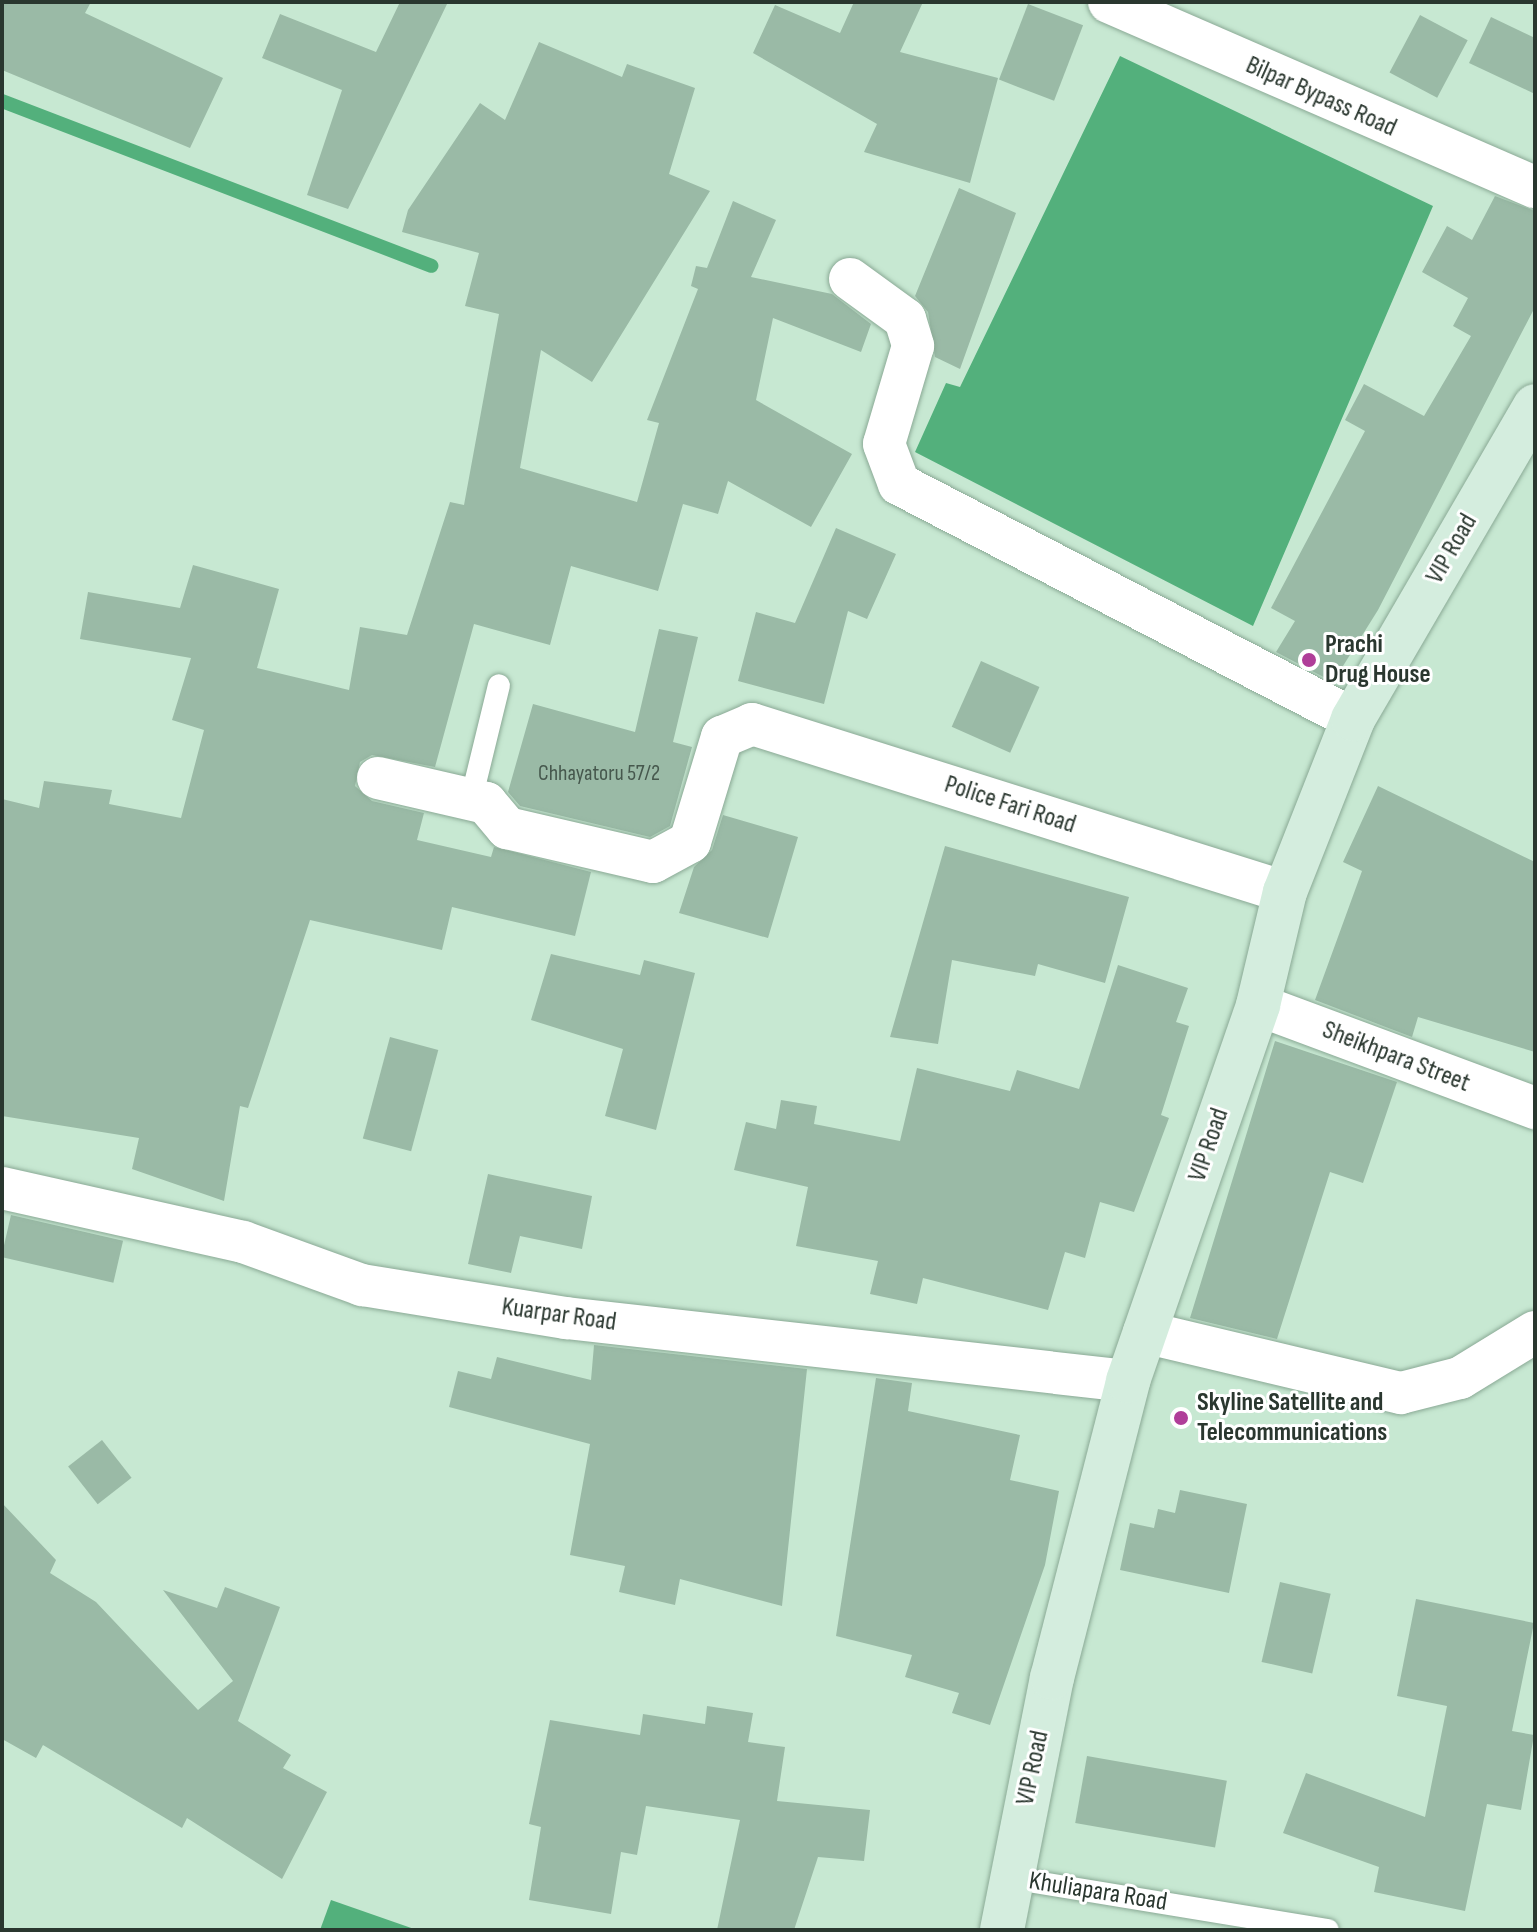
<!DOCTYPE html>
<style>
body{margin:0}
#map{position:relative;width:1537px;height:1932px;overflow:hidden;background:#c7e8d2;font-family:"Sofia Sans Condensed",sans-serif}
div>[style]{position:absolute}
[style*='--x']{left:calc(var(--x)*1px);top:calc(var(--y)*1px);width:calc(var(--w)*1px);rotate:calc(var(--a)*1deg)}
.water>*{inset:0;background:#53b07c}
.stream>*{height:14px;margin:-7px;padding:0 7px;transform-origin:7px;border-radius:7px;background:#53b07c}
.building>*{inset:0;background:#9abaa6;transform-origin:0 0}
.roads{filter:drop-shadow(0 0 2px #8aa995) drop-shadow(0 0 2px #8aa995)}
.lane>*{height:22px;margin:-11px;padding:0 11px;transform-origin:11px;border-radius:11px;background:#fff}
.street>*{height:42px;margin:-21px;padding:0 21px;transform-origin:21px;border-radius:21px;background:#fff}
.secondary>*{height:44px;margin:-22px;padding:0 22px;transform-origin:22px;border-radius:22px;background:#d4edde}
.dots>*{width:22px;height:22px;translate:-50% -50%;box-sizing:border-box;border:4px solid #fff;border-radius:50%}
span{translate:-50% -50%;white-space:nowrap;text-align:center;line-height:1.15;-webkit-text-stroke:6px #fff;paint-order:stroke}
.number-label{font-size:22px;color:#46584d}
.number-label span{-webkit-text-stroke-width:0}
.street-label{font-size:26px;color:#2a372f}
.poi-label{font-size:26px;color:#2a372f;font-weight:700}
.left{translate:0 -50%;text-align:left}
.frame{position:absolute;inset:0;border:4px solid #2a372f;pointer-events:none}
</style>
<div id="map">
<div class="water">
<div style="clip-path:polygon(1120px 56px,1433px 206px,1253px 626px,915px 452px,946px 383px,960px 387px)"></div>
<div style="clip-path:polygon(331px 1900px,417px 1930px,320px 1930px)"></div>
</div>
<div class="stream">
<div style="--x:2;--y:101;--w:460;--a:21"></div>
</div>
<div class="building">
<div style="clip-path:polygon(2px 2px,91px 2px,85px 13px,223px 78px,190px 148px,2px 70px)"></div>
<div style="clip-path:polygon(400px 2px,448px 2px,348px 209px,307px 195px,342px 90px,262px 58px,280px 14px,376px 52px)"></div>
<div style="clip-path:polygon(854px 2px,923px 2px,900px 52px,998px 78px,970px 183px,864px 152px,877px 124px,753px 53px,775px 5px,840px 33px)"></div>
<div style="left:1028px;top:4px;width:59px;height:81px;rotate:21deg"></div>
<div style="left:1420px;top:15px;width:54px;height:65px;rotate:28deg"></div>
<div style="clip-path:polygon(1491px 17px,1535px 38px,1535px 94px,1469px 63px)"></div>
<div style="clip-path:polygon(539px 42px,622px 77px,627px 64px,695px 88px,669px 174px,710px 191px,592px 382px,541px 350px,520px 468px,637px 502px,659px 423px,647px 420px,698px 289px,691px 286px,696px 266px,707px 268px,733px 201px,776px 220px,751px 277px,832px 294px,871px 324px,861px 352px,773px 318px,756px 400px,852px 454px,811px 527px,728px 481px,718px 514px,683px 504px,658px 591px,571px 566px,550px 645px,474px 624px,435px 767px,372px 755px,360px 762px,355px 786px,372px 801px,424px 813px,417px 840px,491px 857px,494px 847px,591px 872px,575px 936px,452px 907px,442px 950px,310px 920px,248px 1108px,240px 1106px,224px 1201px,132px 1169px,139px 1138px,2px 1116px,2px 799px,39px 808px,44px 781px,112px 790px,109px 804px,181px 818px,204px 730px,172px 720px,191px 658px,80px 639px,88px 592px,180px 608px,193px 565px,279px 589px,257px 668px,349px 690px,360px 627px,407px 635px,450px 502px,464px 505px,499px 314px,465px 306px,479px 253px,402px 232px,408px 210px,480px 103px,505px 120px)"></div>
<div style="clip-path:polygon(959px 188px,1016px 213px,960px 369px,935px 357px,928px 312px,915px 296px)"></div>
<div style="clip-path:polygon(1495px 196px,1535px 211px,1535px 307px,1378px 610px,1333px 682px,1276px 652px,1295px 621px,1271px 608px,1365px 431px,1345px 420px,1364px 384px,1424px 416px,1471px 336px,1453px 326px,1468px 298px,1422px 272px,1447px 226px,1472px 240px)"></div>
<div style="clip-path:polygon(836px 528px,896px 554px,867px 619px,848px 611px,824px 704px,738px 681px,756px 612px,795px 623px)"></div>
<div style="clip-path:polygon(659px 629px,698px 637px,673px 742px,692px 747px,670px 826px,650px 837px,520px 806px,508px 792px,533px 704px,635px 732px)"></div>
<div style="left:981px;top:661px;width:64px;height:72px;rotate:24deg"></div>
<div style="clip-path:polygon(1378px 786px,1535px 862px,1535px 1052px,1418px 1017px,1412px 1037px,1315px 1000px,1362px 871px,1343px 862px)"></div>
<div style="clip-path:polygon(723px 815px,798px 837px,768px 938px,679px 913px,694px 867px,712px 850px)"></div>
<div style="clip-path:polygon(945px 846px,1129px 897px,1105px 983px,1038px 964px,1035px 976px,952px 960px,938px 1044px,890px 1037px)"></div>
<div style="clip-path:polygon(551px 954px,640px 975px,644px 960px,695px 973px,656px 1130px,605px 1116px,623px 1049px,531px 1020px)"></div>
<div style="clip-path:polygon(1118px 965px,1188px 988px,1176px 1022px,1189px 1026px,1161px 1115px,1169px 1118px,1134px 1212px,1100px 1202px,1085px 1258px,1065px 1252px,1048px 1310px,923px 1278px,917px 1304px,870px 1294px,878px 1261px,796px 1246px,808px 1187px,734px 1170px,746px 1122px,776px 1129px,781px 1100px,817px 1106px,814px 1124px,900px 1141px,917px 1068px,1010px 1091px,1017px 1070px,1079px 1089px)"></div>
<div style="left:390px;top:1037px;width:50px;height:105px;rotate:15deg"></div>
<div style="clip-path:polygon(1275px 1041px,1397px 1082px,1363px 1183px,1330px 1172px,1277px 1339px,1190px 1318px)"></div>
<div style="clip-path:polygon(488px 1174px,592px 1196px,582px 1249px,520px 1236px,511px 1273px,468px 1264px)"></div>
<div style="left:11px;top:1215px;width:115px;height:43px;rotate:13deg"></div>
<div style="clip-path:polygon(594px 1345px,807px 1369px,782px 1606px,680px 1579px,675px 1605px,619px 1592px,625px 1566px,570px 1555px,590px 1444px,449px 1407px,458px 1371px,491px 1379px,497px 1357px,591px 1380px)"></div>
<div style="clip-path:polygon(876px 1378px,912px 1383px,908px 1411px,1020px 1435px,1010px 1480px,1059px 1491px,1045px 1565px,990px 1725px,952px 1713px,959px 1693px,905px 1677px,912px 1655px,836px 1636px)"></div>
<div style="left:102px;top:1440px;width:48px;height:43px;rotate:52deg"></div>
<div style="clip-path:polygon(1180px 1490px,1247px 1504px,1229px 1593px,1120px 1570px,1130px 1523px,1154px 1528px,1158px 1509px,1175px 1513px)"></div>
<div style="clip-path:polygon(2px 1503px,56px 1560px,50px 1573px,96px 1602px,198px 1710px,233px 1681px,163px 1590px,217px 1608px,225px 1587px,280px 1607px,238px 1721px,291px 1755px,283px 1768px,327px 1792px,282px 1879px,187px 1818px,182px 1828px,43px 1745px,36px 1758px,2px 1739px)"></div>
<div style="left:1280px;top:1582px;width:52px;height:82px;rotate:13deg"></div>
<div style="clip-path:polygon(1416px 1599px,1534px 1623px,1512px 1731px,1534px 1735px,1521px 1810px,1487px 1804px,1465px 1911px,1374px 1892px,1379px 1867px,1283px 1833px,1306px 1773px,1425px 1817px,1447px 1706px,1397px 1696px)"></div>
<div style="clip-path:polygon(707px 1706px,753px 1713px,748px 1742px,785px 1747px,777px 1801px,870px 1810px,864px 1861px,818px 1857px,794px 1930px,717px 1930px,740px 1820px,646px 1806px,637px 1855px,621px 1852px,611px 1914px,529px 1900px,541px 1827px,529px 1824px,550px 1720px,640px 1735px,643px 1714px,705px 1724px)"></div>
<div style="left:1087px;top:1756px;width:142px;height:68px;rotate:10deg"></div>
</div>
<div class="roads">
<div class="lane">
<div style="--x:471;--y:800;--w:118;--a:-76.3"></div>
<div style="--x:1010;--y:1878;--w:322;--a:9.3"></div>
</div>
<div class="street">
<div style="--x:1109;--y:2;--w:464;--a:23.5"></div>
<div style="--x:850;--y:279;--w:68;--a:36"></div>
<div style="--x:905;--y:319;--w:28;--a:73"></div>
<div style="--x:913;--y:346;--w:102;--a:106.5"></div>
<div style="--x:884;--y:444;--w:43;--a:69.4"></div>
<div style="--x:899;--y:484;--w:511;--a:27.37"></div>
<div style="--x:378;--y:778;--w:111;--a:13"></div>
<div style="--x:486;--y:803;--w:33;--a:50"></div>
<div style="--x:507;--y:828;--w:150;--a:13.1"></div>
<div style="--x:653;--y:862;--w:42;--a:-28.4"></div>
<div style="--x:690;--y:842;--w:110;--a:-73.1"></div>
<div style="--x:722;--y:737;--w:33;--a:-23"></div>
<div style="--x:752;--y:724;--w:559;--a:17.49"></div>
<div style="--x:1258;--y:1005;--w:296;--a:20.4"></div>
<div style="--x:2;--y:1188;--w:247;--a:12.6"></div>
<div style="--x:243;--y:1242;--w:127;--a:19.9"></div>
<div style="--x:362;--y:1285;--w:207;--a:9.2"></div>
<div style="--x:566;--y:1318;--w:566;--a:6.4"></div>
<div style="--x:1144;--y:1332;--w:264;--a:13.4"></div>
<div style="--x:1401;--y:1393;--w:61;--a:-14.3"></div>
<div style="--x:1460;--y:1378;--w:88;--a:-31.5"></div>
</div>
<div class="secondary">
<div style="--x:1002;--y:1930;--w:257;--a:-78.8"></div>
<div style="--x:1052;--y:1678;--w:307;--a:-75.6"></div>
<div style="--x:1128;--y:1381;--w:398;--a:-70.9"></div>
<div style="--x:1258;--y:1005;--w:116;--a:-76.6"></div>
<div style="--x:1285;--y:892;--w:186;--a:-68.5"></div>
<div style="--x:1353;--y:719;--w:362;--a:-59.8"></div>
</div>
</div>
<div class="dots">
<div style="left:1309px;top:660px;background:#b03e99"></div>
<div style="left:1181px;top:1418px;background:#b03e99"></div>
</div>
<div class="number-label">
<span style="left:599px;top:774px">Chhayatoru 57/2</span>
</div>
<div class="street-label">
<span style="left:1321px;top:97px;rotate:24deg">Bilpar Bypass Road</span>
<span style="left:1452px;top:549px;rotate:-60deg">VIP Road</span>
<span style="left:1010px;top:805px;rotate:18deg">Police Fari Road</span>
<span style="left:1396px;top:1057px;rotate:21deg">Sheikhpara Street</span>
<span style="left:1209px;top:1145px;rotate:-71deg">VIP Road</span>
<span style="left:559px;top:1315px;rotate:8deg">Kuarpar Road</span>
<span style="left:1033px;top:1768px;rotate:-78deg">VIP Road</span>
<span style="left:1098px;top:1892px;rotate:9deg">Khuliapara Road</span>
</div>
<div class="poi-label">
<span class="left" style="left:1325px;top:660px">Prachi<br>Drug House</span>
<span class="left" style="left:1197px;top:1418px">Skyline Satellite and<br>Telecommunications</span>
</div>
<div class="frame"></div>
</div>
